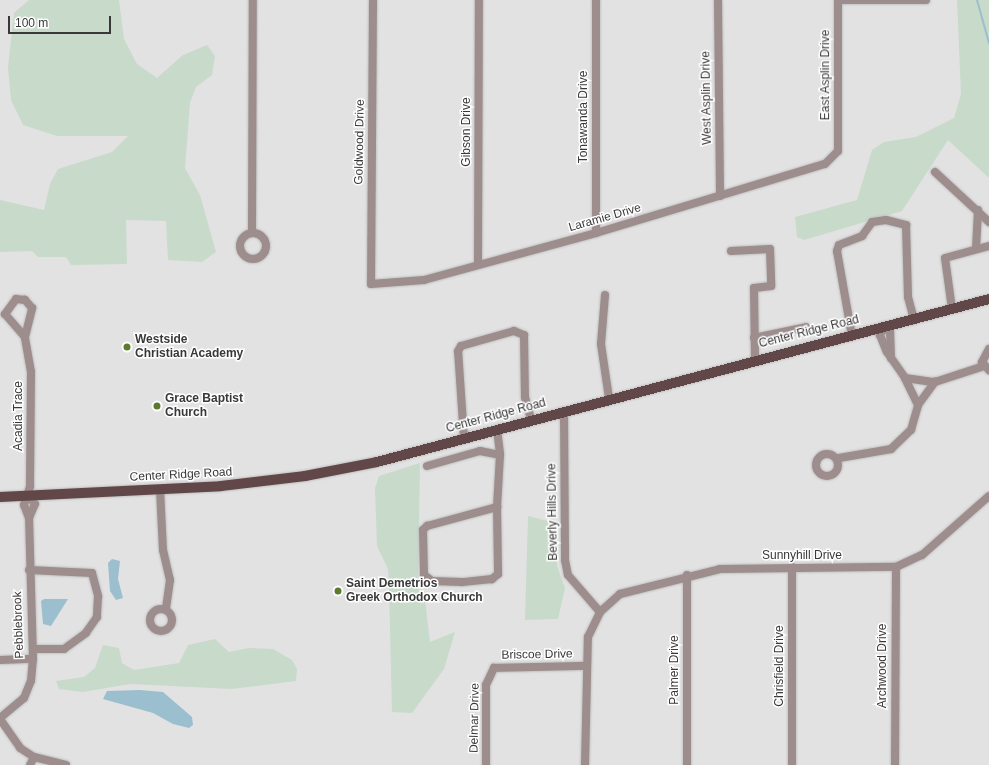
<!DOCTYPE html>
<style>
body{margin:0}
#map{position:relative;width:989px;height:765px;overflow:hidden;background:#e2e2e3;font-family:Arial,sans-serif}
div>[style]{position:absolute}
[style*='--x']{left:calc(var(--x)*1px);top:calc(var(--y)*1px);width:calc(var(--w)*1px);rotate:calc(var(--a)*1deg)}
.green>*{inset:0;background:#c8daca}
.water>*{inset:0;background:#9bbfce}
.stream>*{height:2px;margin:-1px;padding:0 1px;transform-origin:1px;border-radius:1px;background:#9bbfce}
.roads{filter:drop-shadow(0 0 1px #c0c0c1) drop-shadow(0 0 1px #c0c0c1)}
.minor>*{height:8px;margin:-4px;padding:0 4px;transform-origin:4px;border-radius:4px;background:#9d8d8d}
.minor>.ring{margin:-4px;padding:0;box-sizing:content-box;background:none;border:8px solid #9d8d8d;border-radius:50%}
.major>*{height:10px;margin:-5px;padding:0 5px;transform-origin:5px;border-radius:5px;background:#624748}
.dots>*{width:11px;height:11px;translate:-50% -50%;box-sizing:border-box;border:2px solid #fff;border-radius:50%}
span{translate:-50% -50%;white-space:nowrap;text-align:center;line-height:1.15;-webkit-text-stroke:3px #fff;paint-order:stroke}
.street-label{font-size:12px;color:#383838}
.poi-label{font-size:12px;color:#383838;font-weight:700}
.left{translate:0 -50%;text-align:left}
.scale{position:absolute;left:8px;top:16px;width:103px;height:18px;box-sizing:border-box;border:2px solid #383838;border-top:0;padding-left:5px;font-size:12px;line-height:14px;white-space:nowrap;color:#383838;-webkit-text-stroke:3px #fff;paint-order:stroke}
</style>
<div id="map">
<div class="green">
<div style="clip-path:polygon(29px 0,119px 0,124px 39px,137px 64px,157px 78px,183px 55px,207px 45px,215px 56px,212px 75px,196px 87px,190px 103px,185px 168px,200px 195px,216px 252px,202px 262px,168px 260px,166px 221px,126px 220px,127px 264px,71px 265px,66px 257px,38px 257px,32px 251px,0 252px,0 200px,44px 210px,50px 184px,58px 169px,112px 152px,128px 136px,57px 136px,23px 125px,11px 100px,8px 67px,14px 13px)"></div>
<div style="clip-path:polygon(957px 0,989px 0,989px 178px,948px 140px,902px 211px,804px 240px,797px 237px,795px 217px,857px 200px,872px 150px,884px 142px,916px 137px,954px 118px,961px 94px)"></div>
<div style="clip-path:polygon(420px 463px,418px 587px,425px 600px,430px 642px,455px 632px,444px 669px,412px 713px,392px 712px,389px 587px,388px 569px,377px 546px,375px 488px,379px 476px)"></div>
<div style="clip-path:polygon(528px 516px,556px 523px,557px 566px,565px 588px,558px 619px,525px 620px)"></div>
<div style="clip-path:polygon(215px 639px,229px 652px,249px 648px,273px 649px,292px 660px,297px 669px,296px 681px,231px 689px,130px 684px,83px 692px,59px 689px,56px 681px,84px 677px,95px 668px,103px 645px,119px 648px,122px 663px,134px 670px,179px 663px,188px 645px)"></div>
</div>
<div class="water">
<div style="clip-path:polygon(112px 559px,120px 561px,118px 579px,123px 598px,116px 600px,110px 591px,108px 563px)"></div>
<div style="clip-path:polygon(44px 599px,68px 599px,51px 626px,43px 624px,41px 601px)"></div>
<div style="clip-path:polygon(140px 690px,163px 692px,192px 717px,193px 725px,189px 728px,173px 724px,153px 713px,103px 699px,107px 691px)"></div>
</div>
<div class="stream">
<div style="--x:977;--y:0;--w:45;--a:74.4"></div>
</div>
<div class="roads">
<div class="minor">
<div style="--x:373;--y:0;--w:284;--a:90.4"></div>
<div style="--x:371;--y:284;--w:53;--a:-4.3"></div>
<div style="--x:424;--y:280;--w:178;--a:-15.3"></div>
<div style="--x:596;--y:233;--w:239;--a:-16.8"></div>
<div style="--x:825;--y:164;--w:18;--a:-45"></div>
<div style="--x:838;--y:151;--w:151;--a:-90"></div>
<div style="--x:718;--y:0;--w:196;--a:89.4"></div>
<div style="--x:838;--y:0;--w:88;--a:0"></div>
<div style="--x:935;--y:172;--w:74;--a:42.8"></div>
<div style="--x:252;--y:233;--w:233;--a:-89.8"></div>
<div style="--x:596;--y:233;--w:233;--a:-90"></div>
<div class="ring" style="left:240px;top:233px;width:18px;height:18px"></div>
<div style="--x:976;--y:249;--w:39;--a:-87"></div>
<div style="--x:731;--y:251;--w:39;--a:-3"></div>
<div style="--x:770;--y:249;--w:37;--a:88"></div>
<div style="--x:771;--y:286;--w:17;--a:173"></div>
<div style="--x:754;--y:288;--w:71;--a:89.2"></div>
<div style="--x:478;--y:263;--w:263;--a:-89.8"></div>
<div style="--x:605;--y:295;--w:49;--a:94.7"></div>
<div style="--x:601;--y:344;--w:55;--a:81.6"></div>
<div style="--x:952;--y:309;--w:51;--a:-97.8"></div>
<div style="--x:945;--y:258;--w:46;--a:-15.3"></div>
<div style="--x:852;--y:336;--w:86;--a:-100"></div>
<div style="--x:837;--y:251;--w:6;--a:-72"></div>
<div style="--x:839;--y:245;--w:25;--a:-21"></div>
<div style="--x:862;--y:236;--w:17;--a:-54"></div>
<div style="--x:872;--y:222;--w:14;--a:-8"></div>
<div style="--x:886;--y:220;--w:21;--a:14"></div>
<div style="--x:906;--y:225;--w:72;--a:88.4"></div>
<div style="--x:908;--y:297;--w:24;--a:75"></div>
<div style="--x:754;--y:338;--w:53;--a:-11.9"></div>
<div style="--x:989;--y:349;--w:15;--a:118"></div>
<div style="--x:982;--y:362;--w:11;--a:49"></div>
<div style="--x:891;--y:358;--w:26;--a:-92"></div>
<div style="--x:890;--y:332;--w:8;--a:-140"></div>
<div style="--x:884;--y:327;--w:9;--a:117"></div>
<div style="--x:880;--y:335;--w:18;--a:68"></div>
<div style="--x:887;--y:352;--w:32;--a:55"></div>
<div style="--x:905;--y:378;--w:30;--a:8"></div>
<div style="--x:935;--y:382;--w:52;--a:-18.1"></div>
<div style="--x:918;--y:405;--w:29;--a:-54"></div>
<div style="--x:564;--y:411;--w:149;--a:89.6"></div>
<div style="--x:565;--y:560;--w:15;--a:79"></div>
<div style="--x:568;--y:575;--w:49;--a:49.1"></div>
<div style="--x:497;--y:429;--w:26;--a:83"></div>
<div style="--x:500;--y:455;--w:52;--a:93.3"></div>
<div style="--x:464;--y:438;--w:87;--a:-93.9"></div>
<div style="--x:458;--y:351;--w:6;--a:-59"></div>
<div style="--x:461;--y:346;--w:55;--a:-15.8"></div>
<div style="--x:514;--y:331;--w:11;--a:22"></div>
<div style="--x:524;--y:335;--w:62;--a:89.1"></div>
<div style="--x:525;--y:397;--w:23;--a:75"></div>
<div class="ring" style="left:816px;top:454px;width:14px;height:14px"></div>
<div style="--x:839;--y:458;--w:53;--a:-9.8"></div>
<div style="--x:891;--y:449;--w:28;--a:-44"></div>
<div style="--x:911;--y:430;--w:26;--a:-74"></div>
<div style="--x:918;--y:405;--w:30;--a:-116"></div>
<div style="--x:427;--y:466;--w:55;--a:-15.8"></div>
<div style="--x:480;--y:451;--w:20;--a:11"></div>
<div style="--x:160;--y:489;--w:61;--a:87.2"></div>
<div style="--x:163;--y:550;--w:31;--a:77"></div>
<div style="--x:170;--y:580;--w:30;--a:98"></div>
<div style="--x:497;--y:507;--w:67;--a:89.1"></div>
<div style="--x:498;--y:574;--w:8;--a:140"></div>
<div style="--x:492;--y:579;--w:30;--a:174"></div>
<div style="--x:462;--y:582;--w:30;--a:-178"></div>
<div style="--x:432;--y:581;--w:10;--a:-143"></div>
<div style="--x:424;--y:575;--w:45;--a:-91.3"></div>
<div style="--x:423;--y:530;--w:6;--a:-45"></div>
<div style="--x:427;--y:526;--w:73;--a:-15.2"></div>
<div style="--x:29;--y:518;--w:15;--a:-67"></div>
<div style="--x:35;--y:504;--w:10;--a:-127"></div>
<div style="--x:792;--y:567;--w:198;--a:90"></div>
<div style="--x:29;--y:570;--w:63;--a:2.7"></div>
<div style="--x:92;--y:573;--w:24;--a:75"></div>
<div style="--x:98;--y:596;--w:21;--a:93"></div>
<div style="--x:97;--y:617;--w:19;--a:125"></div>
<div style="--x:86;--y:633;--w:27;--a:144"></div>
<div style="--x:64;--y:649;--w:31;--a:180"></div>
<div style="--x:687;--y:575;--w:190;--a:90"></div>
<div class="ring" style="left:150px;top:609px;width:14px;height:14px"></div>
<div style="--x:0;--y:660;--w:33;--a:-2"></div>
<div style="--x:0;--y:718;--w:31;--a:-40"></div>
<div style="--x:24;--y:698;--w:18;--a:-68"></div>
<div style="--x:31;--y:681;--w:22;--a:-85"></div>
<div style="--x:33;--y:659;--w:141;--a:-91.6"></div>
<div style="--x:29;--y:518;--w:14;--a:-111"></div>
<div style="--x:24;--y:505;--w:20;--a:-72"></div>
<div style="--x:30;--y:486;--w:114;--a:-89.5"></div>
<div style="--x:31;--y:372;--w:36;--a:-100"></div>
<div style="--x:25;--y:337;--w:30;--a:-76"></div>
<div style="--x:32;--y:308;--w:11;--a:-131"></div>
<div style="--x:25;--y:300;--w:9;--a:-174"></div>
<div style="--x:16;--y:299;--w:19;--a:126"></div>
<div style="--x:5;--y:314;--w:30;--a:49"></div>
<div style="--x:0;--y:719;--w:35;--a:55"></div>
<div style="--x:20;--y:748;--w:17;--a:33"></div>
<div style="--x:34;--y:757;--w:33;--a:14"></div>
<div style="--x:30;--y:765;--w:9;--a:-63"></div>
<div style="--x:486;--y:765;--w:80;--a:-90"></div>
<div style="--x:486;--y:685;--w:19;--a:-65"></div>
<div style="--x:494;--y:668;--w:91;--a:-1.3"></div>
<div style="--x:585;--y:765;--w:128;--a:-88.7"></div>
<div style="--x:588;--y:637;--w:28;--a:-64"></div>
<div style="--x:600;--y:612;--w:27;--a:-42"></div>
<div style="--x:620;--y:594;--w:103;--a:-14"></div>
<div style="--x:720;--y:569;--w:176;--a:-0.7"></div>
<div style="--x:896;--y:567;--w:29;--a:-25"></div>
<div style="--x:922;--y:555;--w:89;--a:-41.4"></div>
<div style="--x:895;--y:765;--w:198;--a:-89.7"></div>
</div>
<div class="major">
<div style="--x:0;--y:497;--w:221;--a:-2.8"></div>
<div style="--x:221;--y:486;--w:85;--a:-6.8"></div>
<div style="--x:305;--y:476;--w:73;--a:-11"></div>
<div style="--x:377;--y:462;--w:633;--a:-14.91"></div>
</div>
</div>
<div class="dots">
<div style="left:127px;top:347px;background:#5d7a2f"></div>
<div style="left:157px;top:406px;background:#5d7a2f"></div>
<div style="left:338px;top:591px;background:#5d7a2f"></div>
</div>
<div class="street-label">
<span style="left:826px;top:75px;rotate:-90deg">East Asplin Drive</span>
<span style="left:707px;top:98px;rotate:-91deg">West Asplin Drive</span>
<span style="left:584px;top:117px;rotate:-90deg">Tonawanda Drive</span>
<span style="left:467px;top:132px;rotate:-90deg">Gibson Drive</span>
<span style="left:360px;top:142px;rotate:-89deg">Goldwood Drive</span>
<span style="left:605px;top:218px;rotate:-16deg">Laramie Drive</span>
<span style="left:809px;top:332px;rotate:-14deg">Center Ridge Road</span>
<span style="left:19px;top:416px;rotate:-90deg">Acadia Trace</span>
<span style="left:496px;top:416px;rotate:-15deg">Center Ridge Road</span>
<span style="left:181px;top:475px;rotate:-3deg">Center Ridge Road</span>
<span style="left:553px;top:512px;rotate:-91deg">Beverly Hills Drive</span>
<span style="left:802px;top:556px">Sunnyhill Drive</span>
<span style="left:19px;top:625px;rotate:-92deg">Pebblebrook</span>
<span style="left:537px;top:655px;rotate:-1deg">Briscoe Drive</span>
<span style="left:780px;top:666px;rotate:-90deg">Chrisfield Drive</span>
<span style="left:883px;top:666px;rotate:-90deg">Archwood Drive</span>
<span style="left:675px;top:670px;rotate:-90deg">Palmer Drive</span>
<span style="left:475px;top:718px;rotate:-89deg">Delmar Drive</span>
</div>
<div class="poi-label">
<span class="left" style="left:135px;top:347px">Westside<br>Christian Academy</span>
<span class="left" style="left:165px;top:406px">Grace Baptist<br>Church</span>
<span class="left" style="left:346px;top:591px">Saint Demetrios<br>Greek Orthodox Church</span>
</div>
<div class="scale">100 m</div>
</div>
